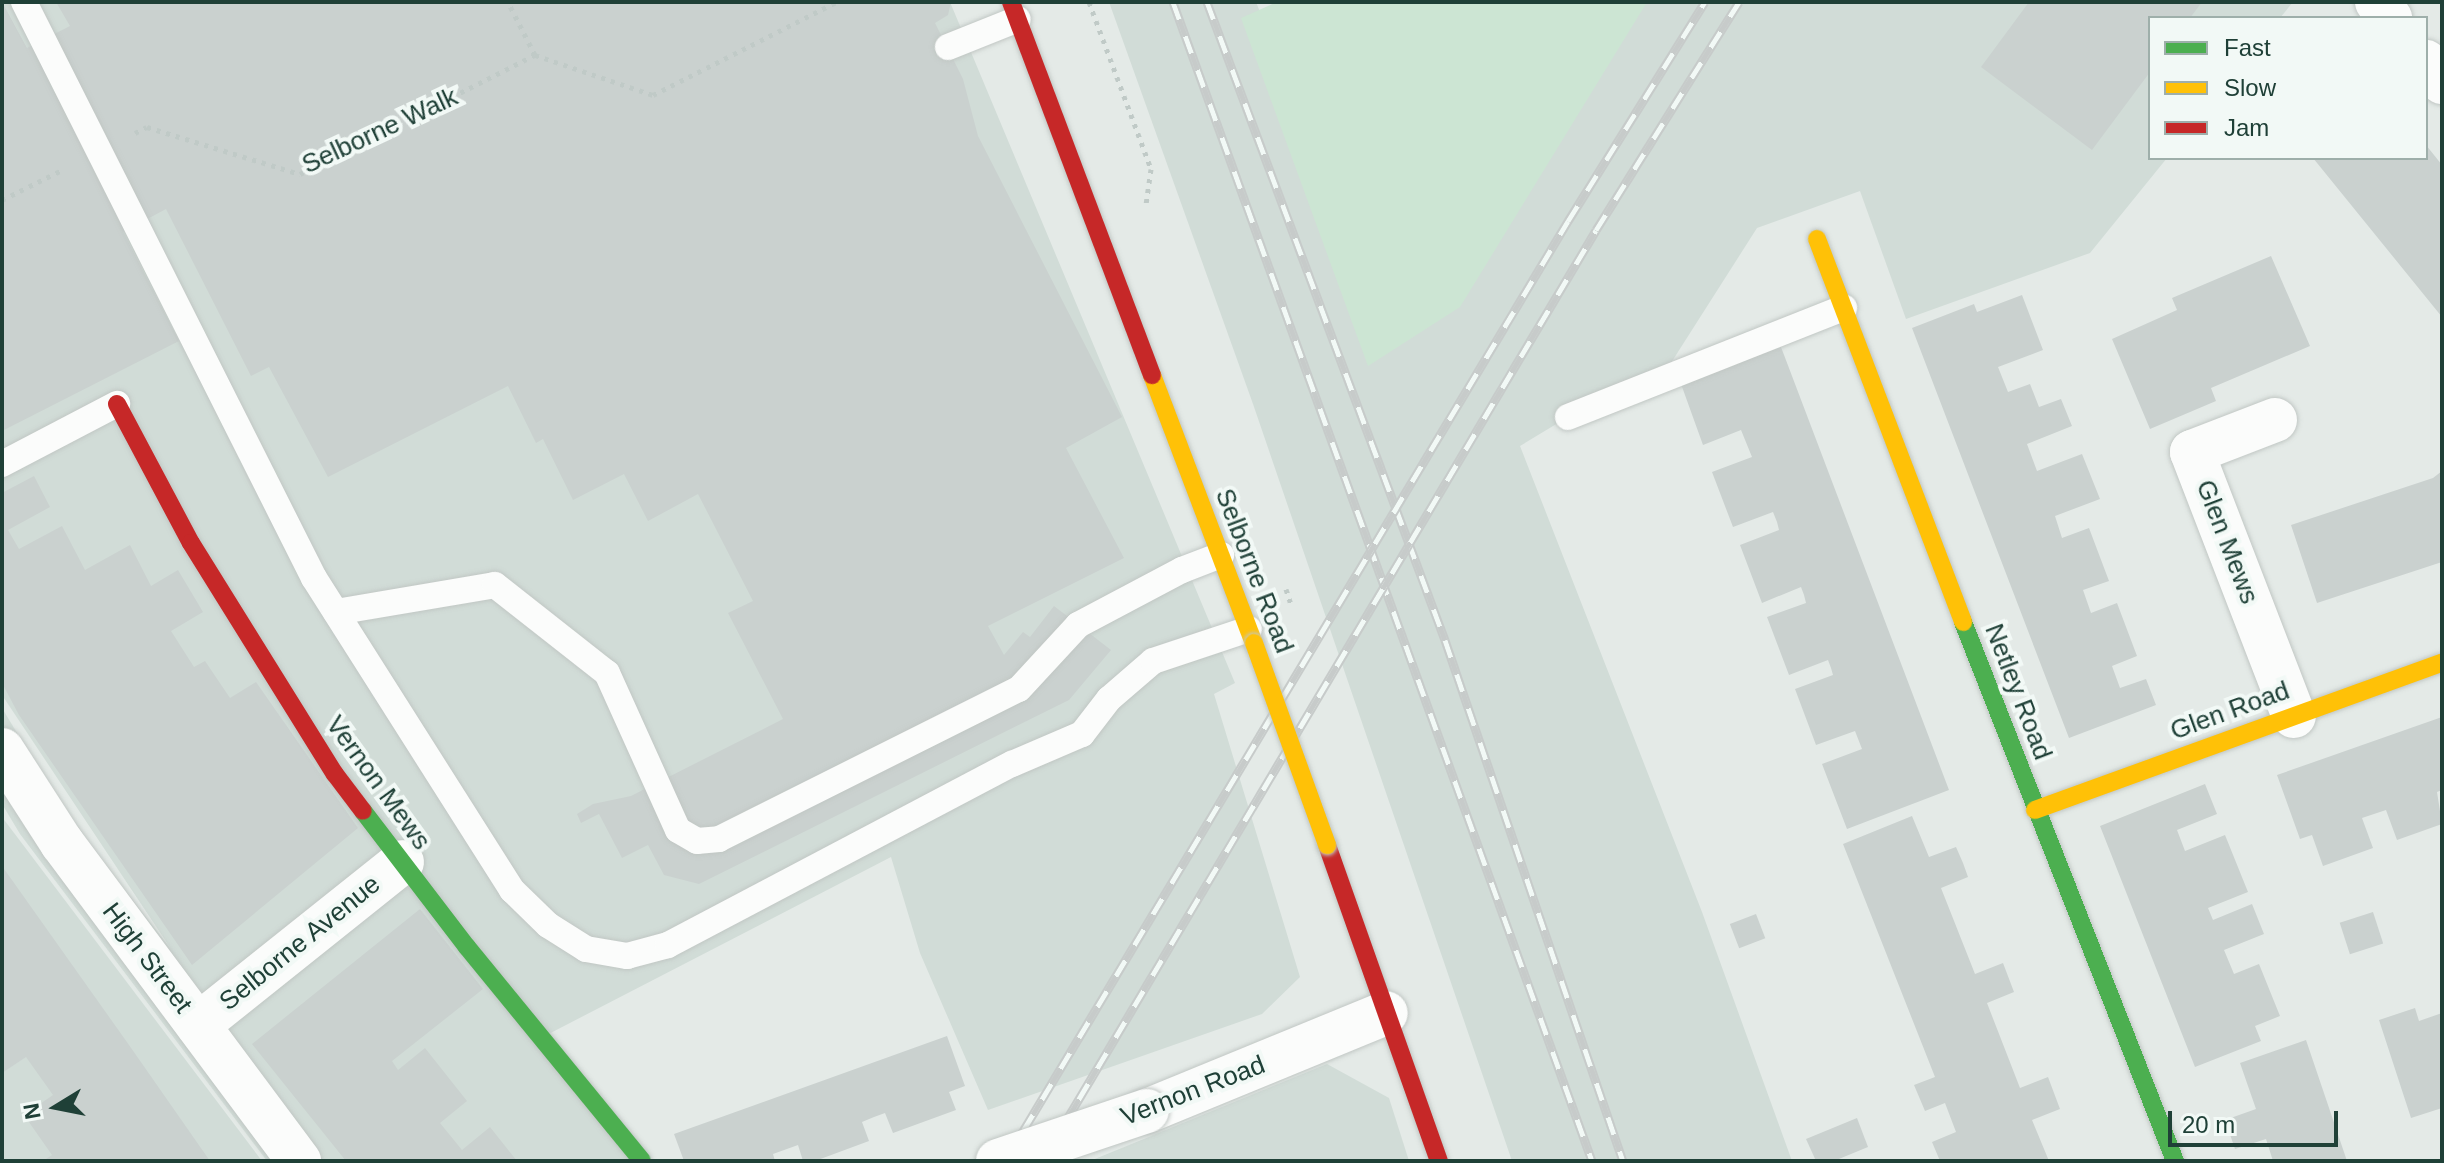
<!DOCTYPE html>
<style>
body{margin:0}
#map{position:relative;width:2444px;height:1163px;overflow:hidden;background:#e4eae7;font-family:Arial,sans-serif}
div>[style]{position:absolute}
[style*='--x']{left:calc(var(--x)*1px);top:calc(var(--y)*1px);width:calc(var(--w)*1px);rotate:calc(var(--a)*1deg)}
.built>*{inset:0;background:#d1dcd7}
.green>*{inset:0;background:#cce5d3}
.building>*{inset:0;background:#cad1cf;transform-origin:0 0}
.path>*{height:5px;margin-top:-2.5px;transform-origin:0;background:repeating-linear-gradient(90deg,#c0cac7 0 4px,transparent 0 10px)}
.roads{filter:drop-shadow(0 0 2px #c1c7c4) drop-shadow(0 0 2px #c1c7c4)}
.lane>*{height:26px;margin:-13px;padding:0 13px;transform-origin:13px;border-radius:13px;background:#fbfcfb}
.street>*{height:44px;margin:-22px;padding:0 22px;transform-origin:22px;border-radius:22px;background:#fbfcfb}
.fast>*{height:18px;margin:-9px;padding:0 9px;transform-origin:9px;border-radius:9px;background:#4caf50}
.slow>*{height:18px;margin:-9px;padding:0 9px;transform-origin:9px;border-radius:9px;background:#ffc107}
.jam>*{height:18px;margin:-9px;padding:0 9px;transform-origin:9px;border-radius:9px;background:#c62828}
.rail>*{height:9px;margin-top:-4.5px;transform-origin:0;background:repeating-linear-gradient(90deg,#f2f9f6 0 18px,#c7cbca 0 36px);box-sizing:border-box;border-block:2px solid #c7cbca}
.path-bridge>*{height:5px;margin-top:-2.5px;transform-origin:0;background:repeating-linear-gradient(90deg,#c0cac7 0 4px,transparent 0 10px)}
.bridges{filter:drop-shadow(0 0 2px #c1c7c4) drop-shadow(0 0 2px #c1c7c4)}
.street-bridge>*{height:44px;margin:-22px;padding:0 22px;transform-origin:22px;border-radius:22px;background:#fbfcfb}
.slow-bridge>*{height:18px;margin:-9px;padding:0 9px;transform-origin:9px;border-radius:9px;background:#ffc107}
span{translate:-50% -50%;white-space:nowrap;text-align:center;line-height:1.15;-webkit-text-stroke:8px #f2f9f6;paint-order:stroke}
.street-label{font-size:26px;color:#1f4037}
.frame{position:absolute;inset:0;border:4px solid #1f4037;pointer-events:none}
.legend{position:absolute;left:2148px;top:16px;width:280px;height:144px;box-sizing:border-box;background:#f2f9f6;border:2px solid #9eafaa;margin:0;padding:10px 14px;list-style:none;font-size:24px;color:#1f4037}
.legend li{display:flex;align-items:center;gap:16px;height:40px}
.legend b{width:40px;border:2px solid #9eafaa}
.north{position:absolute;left:16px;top:1067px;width:80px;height:80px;-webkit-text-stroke:6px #f2f9f6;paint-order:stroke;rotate:260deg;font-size:22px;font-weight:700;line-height:32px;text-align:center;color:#1f4037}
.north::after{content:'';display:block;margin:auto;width:28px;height:36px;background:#1f4037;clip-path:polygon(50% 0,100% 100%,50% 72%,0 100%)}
.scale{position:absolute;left:2168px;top:1111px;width:170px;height:36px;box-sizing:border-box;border:4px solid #1f4037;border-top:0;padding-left:10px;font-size:24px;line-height:28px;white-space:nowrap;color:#1f4037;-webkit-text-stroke:6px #f2f9f6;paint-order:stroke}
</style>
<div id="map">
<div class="built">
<div style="clip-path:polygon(2px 2px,950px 2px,1235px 683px,1214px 694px,1300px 977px,1262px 1014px,988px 1110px,920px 953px,891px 857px,537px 1040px,638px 1161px,267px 1161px,20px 834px,2px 804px,2px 708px,67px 816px,171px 949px,2px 695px)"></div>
<div style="clip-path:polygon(1109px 2px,1256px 2px,1260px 12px,1277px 2px,2293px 2px,2280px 18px,2150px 18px,2150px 158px,2167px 158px,2090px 253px,1906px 319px,1860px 191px,1757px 228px,1662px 377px,1568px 417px,1520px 446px,1702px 912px,1792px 1161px,1512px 1161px,1253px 404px)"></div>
<div style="clip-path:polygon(2px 817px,262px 1161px,2px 1161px)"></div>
<div style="clip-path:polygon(1327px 1064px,1389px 1098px,1409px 1161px,1090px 1161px)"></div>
</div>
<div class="green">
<div style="clip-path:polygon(1277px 2px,1647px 2px,1460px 307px,1368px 366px,1241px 18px)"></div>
</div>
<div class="building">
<div style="clip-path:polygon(2px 2px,27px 48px,70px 26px,56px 2px,951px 2px,948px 15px,935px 23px,963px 79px,978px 136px,1122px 417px,1066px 448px,1124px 558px,988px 626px,1004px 655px,1023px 632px,1030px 637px,1054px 606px,1111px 650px,1069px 700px,699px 884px,664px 875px,648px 845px,622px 858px,599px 814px,581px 823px,577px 814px,593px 804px,631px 796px,783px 719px,728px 613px,753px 601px,698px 494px,648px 521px,624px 474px,573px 500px,543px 439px,536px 443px,508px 386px,328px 477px,269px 367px,251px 376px,166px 209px,123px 232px,179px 341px,2px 431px)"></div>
<div style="clip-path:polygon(2029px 2px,2202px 2px,2190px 18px,2150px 18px,2150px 72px,2092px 150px,1981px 67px)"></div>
<div style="clip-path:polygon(2426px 145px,2442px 165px,2442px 317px,2313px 158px,2426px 158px)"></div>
<div style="clip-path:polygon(2271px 256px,2310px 346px,2211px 388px,2216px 401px,2150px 429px,2112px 339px,2177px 310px,2172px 298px)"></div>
<div style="clip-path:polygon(2022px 295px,2043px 350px,1998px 367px,2008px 392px,2030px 384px,2039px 407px,2061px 399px,2072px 426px,2027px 444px,2037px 471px,2082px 454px,2100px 499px,2055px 516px,2062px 538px,2089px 528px,2109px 581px,2083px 590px,2091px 613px,2117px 603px,2137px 656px,2112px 666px,2120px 688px,2146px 679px,2156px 705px,2069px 738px,1912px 328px,1974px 304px,1977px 312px)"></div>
<div style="clip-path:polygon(1781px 347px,1949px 790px,1847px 829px,1822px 764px,1862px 749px,1855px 731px,1816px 745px,1795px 689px,1833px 675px,1831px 668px,1828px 660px,1789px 675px,1767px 617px,1806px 603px,1804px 595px,1801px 587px,1762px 603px,1740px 545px,1779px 530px,1777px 522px,1773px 512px,1733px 527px,1712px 472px,1752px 457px,1741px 430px,1703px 445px,1681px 384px)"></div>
<div style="clip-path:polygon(2442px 471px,2442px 562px,2317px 603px,2291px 525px,2433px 478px)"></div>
<div style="clip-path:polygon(34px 476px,50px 507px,8px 530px,19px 549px,62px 526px,85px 570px,130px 545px,151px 586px,178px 570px,203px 612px,171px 631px,194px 667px,205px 661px,230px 698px,256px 682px,358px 828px,192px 965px,19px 715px,2px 683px,2px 493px)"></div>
<div style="clip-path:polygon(2442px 717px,2442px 790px,2437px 792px,2442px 824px,2397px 840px,2386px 810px,2362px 818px,2373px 848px,2323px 866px,2312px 835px,2300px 839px,2277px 775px)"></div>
<div style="clip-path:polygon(2205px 784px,2217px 814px,2177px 830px,2185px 851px,2225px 835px,2248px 892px,2208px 908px,2213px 920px,2252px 904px,2264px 934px,2224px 950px,2234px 974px,2259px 964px,2280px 1016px,2255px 1026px,2261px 1041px,2195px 1067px,2100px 826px)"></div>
<div style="clip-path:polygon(1912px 816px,1929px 857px,1956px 847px,1963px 863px,1968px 877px,1941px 888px,1975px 974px,2003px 963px,2014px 992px,1987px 1003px,2020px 1088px,2048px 1077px,2060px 1109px,2032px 1120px,2049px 1161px,1940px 1161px,1932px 1142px,1956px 1132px,1945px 1103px,1925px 1111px,1914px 1085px,1935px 1077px,1843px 844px)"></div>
<div style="clip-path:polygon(2px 866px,129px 1045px,210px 1161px,43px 1161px,52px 1155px,24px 1115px,53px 1095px,26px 1057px,2px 1073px)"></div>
<div style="clip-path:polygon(420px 909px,483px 989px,392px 1061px,398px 1070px,425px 1048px,467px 1101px,440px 1123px,462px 1150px,490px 1127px,517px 1161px,346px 1161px,252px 1044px)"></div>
<div style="left:2373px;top:912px;width:33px;height:35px;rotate:72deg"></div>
<div style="left:1756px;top:914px;width:26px;height:28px;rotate:69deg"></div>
<div style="clip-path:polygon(2415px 1008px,2419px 1021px,2442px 1013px,2442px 1108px,2411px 1118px,2379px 1020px)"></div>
<div style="clip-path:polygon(947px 1036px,965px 1086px,949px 1092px,956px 1110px,893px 1133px,885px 1113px,874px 1117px,862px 1122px,869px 1141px,815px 1161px,803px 1161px,798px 1145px,773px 1154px,775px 1161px,684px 1161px,674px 1134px)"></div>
<div style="clip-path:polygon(2306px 1040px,2347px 1161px,2273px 1161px,2266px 1139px,2235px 1149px,2225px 1120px,2256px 1109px,2240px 1063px)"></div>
<div style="clip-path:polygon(1857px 1118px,1868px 1147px,1834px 1161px,1816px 1161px,1806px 1139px)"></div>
</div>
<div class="path">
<div style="--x:1089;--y:2;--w:178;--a:69.6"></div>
<div style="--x:1151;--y:169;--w:36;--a:98"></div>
<div style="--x:535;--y:55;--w:125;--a:18.7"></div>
<div style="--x:653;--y:95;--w:205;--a:-26.9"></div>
<div style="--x:135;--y:133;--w:13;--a:-27"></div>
<div style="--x:147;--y:127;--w:160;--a:17.1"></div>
<div style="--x:300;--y:174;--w:263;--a:-26.9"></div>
<div style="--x:535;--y:55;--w:59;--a:-117"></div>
<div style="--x:2;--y:200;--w:67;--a:-26.6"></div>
</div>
<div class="roads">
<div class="lane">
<div style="--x:24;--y:2;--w:645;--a:63.28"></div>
<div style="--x:314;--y:578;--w:370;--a:57.6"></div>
<div style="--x:512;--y:890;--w:50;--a:44.2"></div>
<div style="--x:548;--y:925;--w:45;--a:32.3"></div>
<div style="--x:586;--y:949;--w:42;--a:9.7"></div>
<div style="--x:627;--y:956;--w:42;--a:-15"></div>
<div style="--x:668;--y:945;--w:389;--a:-27.8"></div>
<div style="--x:1012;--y:764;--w:76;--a:-23.2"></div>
<div style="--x:1082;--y:734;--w:44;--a:-52.4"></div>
<div style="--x:1109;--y:699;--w:58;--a:-40.8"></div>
<div style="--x:1153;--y:661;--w:101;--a:-18.4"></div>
<div style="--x:948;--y:47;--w:75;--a:-21.8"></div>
<div style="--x:1568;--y:417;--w:297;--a:-21.6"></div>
<div style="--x:2;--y:464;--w:130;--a:-27.6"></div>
<div style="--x:336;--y:612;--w:161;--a:-9.6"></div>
<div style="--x:495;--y:585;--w:142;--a:38.2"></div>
<div style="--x:607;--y:673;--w:172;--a:65.7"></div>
<div style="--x:678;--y:830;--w:22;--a:30"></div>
<div style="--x:697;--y:841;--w:22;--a:-5"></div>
<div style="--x:719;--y:839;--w:335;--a:-26.6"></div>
<div style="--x:1019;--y:689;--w:87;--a:-47.3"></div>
<div style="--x:1078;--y:625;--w:118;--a:-27.9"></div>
<div style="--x:1182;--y:570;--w:42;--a:-21"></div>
</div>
<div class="street">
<div style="--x:2377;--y:2;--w:21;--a:51"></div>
<div style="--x:2426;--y:62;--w:26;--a:51"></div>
<div style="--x:2275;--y:420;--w:89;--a:158.9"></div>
<div style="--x:2192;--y:452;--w:283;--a:68.9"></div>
<div style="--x:2;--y:750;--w:111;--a:57.2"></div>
<div style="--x:62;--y:843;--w:397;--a:53.3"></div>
<div style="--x:198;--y:1025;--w:261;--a:-38.6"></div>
<div style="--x:1147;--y:1111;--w:258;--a:-22.3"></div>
</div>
<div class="fast">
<div style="--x:1963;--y:622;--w:579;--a:68.53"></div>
<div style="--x:363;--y:811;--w:171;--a:52.6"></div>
<div style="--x:467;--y:947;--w:276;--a:50.7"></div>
</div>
<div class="slow">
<div style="--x:1817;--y:239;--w:410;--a:69.1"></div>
<div style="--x:1152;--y:375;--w:287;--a:69.2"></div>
<div style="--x:2035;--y:810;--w:433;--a:-19.9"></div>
</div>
<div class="jam">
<div style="--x:1011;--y:2;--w:399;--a:69.3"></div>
<div style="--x:117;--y:404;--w:157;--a:62"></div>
<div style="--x:191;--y:543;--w:272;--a:58.1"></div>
<div style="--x:335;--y:774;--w:46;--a:52.9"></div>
<div style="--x:1327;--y:845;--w:335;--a:70.5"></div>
</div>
</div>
<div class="rail">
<div style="--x:1173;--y:2;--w:1232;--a:70.12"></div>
<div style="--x:1207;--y:2;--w:681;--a:69.54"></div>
<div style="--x:1445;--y:640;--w:551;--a:71.14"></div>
<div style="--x:1005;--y:1161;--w:1096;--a:-59.08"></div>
<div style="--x:1568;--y:221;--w:258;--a:-58"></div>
<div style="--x:1042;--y:1161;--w:1083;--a:-59.24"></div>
<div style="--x:1596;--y:230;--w:269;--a:-57.9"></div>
</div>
<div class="path-bridge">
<div style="--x:1286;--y:589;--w:19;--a:72"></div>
</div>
<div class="bridges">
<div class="street-bridge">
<div style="--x:998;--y:1161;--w:157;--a:-18.6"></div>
</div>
<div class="slow-bridge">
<div style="--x:1254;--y:643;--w:215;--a:70.1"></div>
</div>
</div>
<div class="street-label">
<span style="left:380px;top:131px;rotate:-25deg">Selborne Walk</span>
<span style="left:2227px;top:542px;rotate:69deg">Glen Mews</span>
<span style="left:1254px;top:571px;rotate:69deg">Selborne Road</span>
<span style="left:2018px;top:692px;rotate:69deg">Netley Road</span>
<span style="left:2230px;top:711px;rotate:-20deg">Glen Road</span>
<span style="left:378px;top:783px;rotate:54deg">Vernon Mews</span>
<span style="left:300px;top:943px;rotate:-39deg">Selborne Avenue</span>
<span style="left:147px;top:958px;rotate:53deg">High Street</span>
<span style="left:1193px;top:1091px;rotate:-21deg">Vernon Road</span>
</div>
<div class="frame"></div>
<ul class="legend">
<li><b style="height:10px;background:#4caf50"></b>Fast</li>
<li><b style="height:10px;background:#ffc107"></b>Slow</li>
<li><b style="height:10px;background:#c62828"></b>Jam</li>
</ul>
<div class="north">N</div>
<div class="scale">20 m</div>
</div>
